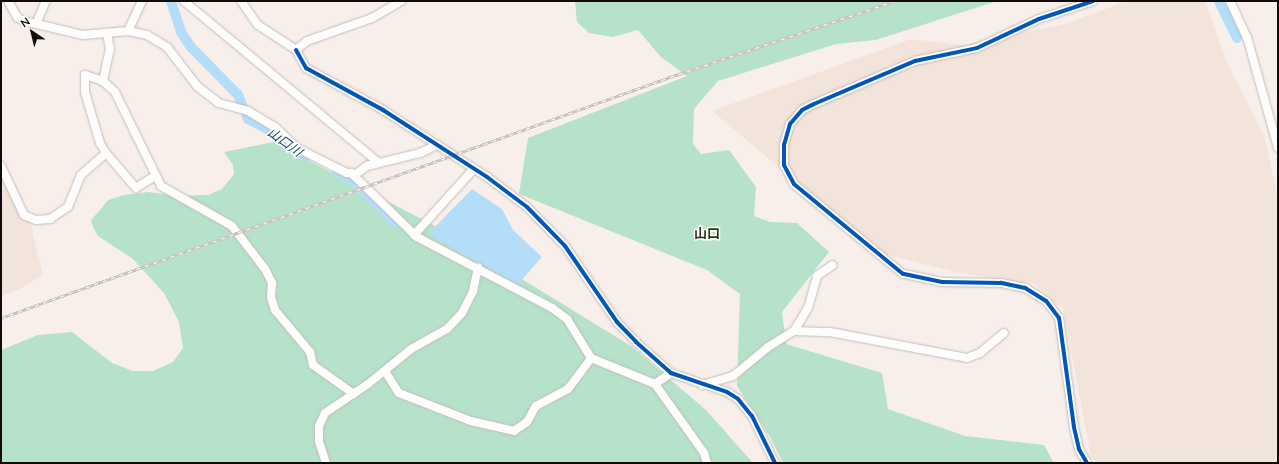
<!DOCTYPE html>
<meta charset="utf-8">
<style>
body{margin:0}
#map{position:relative;width:1279px;height:464px;overflow:hidden;background:#f8efeb;font-family:Lato,"Noto Sans JP",sans-serif}
div>[style]{position:absolute}
[style*='--x']{left:calc(var(--x)*1px);top:calc(var(--y)*1px);width:calc(var(--w)*1px);rotate:calc(var(--a)*1deg)}
.industrial>*{inset:0;background:#f2e4da}
.forest>*{inset:0;background:#b5e2c9}
.water>*{inset:0;background:#b3ddf8}
.river>*{height:10px;margin:-5px;padding:0 5px;transform-origin:5px;border-radius:5px;background:#b3ddf8}
.roads{filter:drop-shadow(0 0 1px #c3bcba) drop-shadow(0 0 1px #c3bcba)}
.minor>*{height:8px;margin:-4px;padding:0 4px;transform-origin:4px;border-radius:4px;background:#fefdfc}
.rail>*{height:3px;margin-top:-1.5px;transform-origin:0;background:repeating-linear-gradient(90deg,#fff 0 4.5px,#c8c5c4 0 9px);box-sizing:border-box;border-block:1px solid #c8c5c4}
.cycleway>*{height:4px;margin:-2px;padding:0 2px;transform-origin:2px;border-radius:2px;background:#0057b8}
span{translate:-50% -50%;white-space:nowrap;text-align:center;line-height:1.15;-webkit-text-stroke:3px #fff;paint-order:stroke}
.water-label{font-size:13px;color:#163b4f;font-style:italic}
.neighbourhood-label{font-size:13px;color:#2a340e;font-weight:700}
.frame{position:absolute;inset:0;border:2px solid #110c0a;pointer-events:none}
.north{position:absolute;left:12px;top:12px;width:40px;height:40px;-webkit-text-stroke:3px #fff;paint-order:stroke;rotate:325deg;font-size:11px;font-weight:700;line-height:16px;text-align:center;color:#110c0a}
.north::after{content:'';display:block;margin:auto;width:14px;height:18px;background:#110c0a;clip-path:polygon(50% 0,100% 100%,50% 72%,0 100%)}
</style>
<div id="map">
<div class="industrial">
<div style="clip-path:polygon(1127px 1px,1205px 1px,1228px 65px,1264px 136px,1278px 197px,1278px 463px,1097px 463px,1091px 457px,1063px 309px,1034px 284px,956px 272px,881px 253px,712px 111px,911px 39px,961px 45px,1065px 24px)"></div>
<div style="clip-path:polygon(1px 173px,18px 213px,30px 222px,43px 274px,20px 289px,1px 296px)"></div>
</div>
<div class="forest">
<div style="clip-path:polygon(575px 1px,997px 1px,876px 40px,836px 44px,718px 81px,694px 109px,693px 144px,701px 154px,729px 150px,756px 187px,754px 216px,770px 222px,797px 223px,829px 252px,782px 312px,786px 344px,882px 373px,888px 409px,965px 436px,1044px 445px,1054px 463px,783px 463px,770px 437px,737px 386px,740px 294px,707px 270px,519px 194px,528px 138px,687px 76px,661px 57px,638px 30px,613px 37px,589px 33px,577px 22px)"></div>
<div style="clip-path:polygon(273px 142px,439px 228px,631px 346px,706px 410px,753px 463px,1px 463px,1px 350px,38px 335px,72px 332px,112px 363px,133px 371px,153px 371px,173px 362px,183px 348px,179px 322px,164px 293px,133px 259px,98px 236px,93px 227px,91px 220px,100px 210px,108px 200px,124px 195px,148px 192px,179px 196px,208px 195px,222px 189px,234px 174px,233px 165px,224px 152px)"></div>
</div>
<div class="water">
<div style="clip-path:polygon(472px 189px,502px 209px,513px 230px,542px 257px,518px 284px,428px 234px)"></div>
</div>
<div class="river">
<div style="--x:171;--y:1;--w:33;--a:72"></div>
<div style="--x:181;--y:32;--w:17;--a:57"></div>
<div style="--x:190;--y:46;--w:69;--a:45.6"></div>
<div style="--x:238;--y:95;--w:26;--a:67"></div>
<div style="--x:248;--y:119;--w:22;--a:27"></div>
<div style="--x:268;--y:129;--w:23;--a:45"></div>
<div style="--x:284;--y:145;--w:25;--a:27"></div>
<div style="--x:1219;--y:1;--w:41;--a:64.1"></div>
<div style="--x:337;--y:171;--w:20;--a:33"></div>
<div style="--x:354;--y:182;--w:59;--a:45"></div>
</div>
<div class="roads">
<div class="minor">
<div style="--x:8;--y:1;--w:20;--a:60"></div>
<div style="--x:18;--y:18;--w:7;--a:27"></div>
<div style="--x:24;--y:21;--w:61;--a:13.3"></div>
<div style="--x:83;--y:35;--w:45;--a:-5.1"></div>
<div style="--x:128;--y:31;--w:19;--a:12"></div>
<div style="--x:147;--y:35;--w:23;--a:31"></div>
<div style="--x:167;--y:47;--w:49;--a:52.4"></div>
<div style="--x:197;--y:86;--w:28;--a:38"></div>
<div style="--x:219;--y:103;--w:30;--a:15"></div>
<div style="--x:248;--y:111;--w:31;--a:31"></div>
<div style="--x:275;--y:127;--w:30;--a:44"></div>
<div style="--x:297;--y:148;--w:56;--a:26.6"></div>
<div style="--x:347;--y:173;--w:9;--a:6"></div>
<div style="--x:356;--y:174;--w:14;--a:-36"></div>
<div style="--x:367;--y:166;--w:55;--a:-13.8"></div>
<div style="--x:420;--y:153;--w:19;--a:-25"></div>
<div style="--x:184;--y:1;--w:252;--a:39.7"></div>
<div style="--x:241;--y:1;--w:29;--a:55"></div>
<div style="--x:258;--y:25;--w:45;--a:33.3"></div>
<div style="--x:1230;--y:1;--w:40;--a:65"></div>
<div style="--x:1247;--y:37;--w:115;--a:74.4"></div>
<div style="--x:36;--y:24;--w:25;--a:-67"></div>
<div style="--x:128;--y:31;--w:33;--a:-65"></div>
<div style="--x:296;--y:50;--w:21;--a:61"></div>
<div style="--x:306;--y:68;--w:88;--a:28.6"></div>
<div style="--x:383;--y:110;--w:124;--a:32.8"></div>
<div style="--x:487;--y:177;--w:50;--a:36.9"></div>
<div style="--x:527;--y:207;--w:54;--a:45.7"></div>
<div style="--x:565;--y:246;--w:92;--a:55.6"></div>
<div style="--x:617;--y:322;--w:28;--a:46"></div>
<div style="--x:636;--y:342;--w:47;--a:41.5"></div>
<div style="--x:671;--y:373;--w:59;--a:18.7"></div>
<div style="--x:727;--y:392;--w:13;--a:32"></div>
<div style="--x:738;--y:399;--w:22;--a:51"></div>
<div style="--x:752;--y:416;--w:52;--a:63.9"></div>
<div style="--x:296;--y:50;--w:14;--a:-39"></div>
<div style="--x:307;--y:41;--w:69;--a:-19.5"></div>
<div style="--x:372;--y:18;--w:34;--a:-30"></div>
<div style="--x:103;--y:81;--w:33;--a:-78"></div>
<div style="--x:110;--y:49;--w:16;--a:-101"></div>
<div style="--x:1;--y:166;--w:54;--a:64.9"></div>
<div style="--x:24;--y:215;--w:13;--a:23"></div>
<div style="--x:36;--y:220;--w:14;--a:-4"></div>
<div style="--x:50;--y:219;--w:22;--a:-34"></div>
<div style="--x:68;--y:207;--w:35;--a:-68"></div>
<div style="--x:81;--y:175;--w:33;--a:-41"></div>
<div style="--x:351;--y:173;--w:92;--a:44.1"></div>
<div style="--x:417;--y:237;--w:153;--a:27.7"></div>
<div style="--x:552;--y:308;--w:19;--a:36"></div>
<div style="--x:567;--y:319;--w:46;--a:58.4"></div>
<div style="--x:591;--y:358;--w:69;--a:22.1"></div>
<div style="--x:655;--y:384;--w:85;--a:54.6"></div>
<div style="--x:704;--y:453;--w:10;--a:73"></div>
<div style="--x:155;--y:176;--w:22;--a:148"></div>
<div style="--x:136;--y:188;--w:46;--a:-130.6"></div>
<div style="--x:106;--y:153;--w:12;--a:-121"></div>
<div style="--x:100;--y:143;--w:53;--a:-106.4"></div>
<div style="--x:85;--y:92;--w:17;--a:-90"></div>
<div style="--x:85;--y:75;--w:19;--a:18"></div>
<div style="--x:103;--y:81;--w:16;--a:43"></div>
<div style="--x:115;--y:92;--w:105;--a:63.9"></div>
<div style="--x:161;--y:186;--w:81;--a:29.4"></div>
<div style="--x:232;--y:226;--w:54;--a:52.5"></div>
<div style="--x:265;--y:269;--w:16;--a:63"></div>
<div style="--x:272;--y:283;--w:14;--a:94"></div>
<div style="--x:271;--y:297;--w:14;--a:73"></div>
<div style="--x:275;--y:310;--w:55;--a:50.2"></div>
<div style="--x:310;--y:352;--w:13;--a:77"></div>
<div style="--x:313;--y:365;--w:50;--a:35.3"></div>
<div style="--x:414;--y:235;--w:88;--a:-47.8"></div>
<div style="--x:794;--y:331;--w:27;--a:-59"></div>
<div style="--x:808;--y:308;--w:33;--a:-74"></div>
<div style="--x:817;--y:276;--w:19;--a:-35"></div>
<div style="--x:385;--y:371;--w:26;--a:58"></div>
<div style="--x:399;--y:393;--w:77;--a:21.3"></div>
<div style="--x:471;--y:421;--w:44;--a:13.1"></div>
<div style="--x:514;--y:431;--w:16;--a:-35"></div>
<div style="--x:527;--y:422;--w:18;--a:-61"></div>
<div style="--x:536;--y:406;--w:36;--a:-28"></div>
<div style="--x:568;--y:389;--w:39;--a:-53"></div>
<div style="--x:655;--y:384;--w:19;--a:-35"></div>
<div style="--x:702;--y:385;--w:32;--a:-16"></div>
<div style="--x:733;--y:376;--w:45;--a:-39.6"></div>
<div style="--x:768;--y:347;--w:31;--a:-32"></div>
<div style="--x:794;--y:331;--w:36;--a:2"></div>
<div style="--x:830;--y:332;--w:139;--a:10.7"></div>
<div style="--x:967;--y:358;--w:14;--a:-21"></div>
<div style="--x:980;--y:353;--w:31;--a:-40"></div>
<div style="--x:326;--y:463;--w:23;--a:-108"></div>
<div style="--x:319;--y:441;--w:15;--a:-90"></div>
<div style="--x:319;--y:426;--w:14;--a:-65"></div>
<div style="--x:325;--y:413;--w:52;--a:-34"></div>
<div style="--x:368;--y:384;--w:55;--a:-39.1"></div>
<div style="--x:411;--y:349;--w:41;--a:-29.1"></div>
<div style="--x:447;--y:329;--w:22;--a:-47"></div>
<div style="--x:462;--y:313;--w:25;--a:-63"></div>
<div style="--x:473;--y:291;--w:24;--a:-78"></div>
<div style="--x:1087;--y:463;--w:16;--a:-120"></div>
<div style="--x:1079;--y:449;--w:23;--a:-103"></div>
<div style="--x:1074;--y:427;--w:110;--a:-97.8"></div>
<div style="--x:1059;--y:318;--w:21;--a:-127"></div>
<div style="--x:1046;--y:301;--w:25;--a:-148"></div>
<div style="--x:1025;--y:288;--w:25;--a:-168"></div>
<div style="--x:1001;--y:283;--w:59;--a:-179"></div>
<div style="--x:942;--y:282;--w:40;--a:-168"></div>
<div style="--x:903;--y:274;--w:141;--a:-140.5"></div>
<div style="--x:794;--y:184;--w:21;--a:-118"></div>
<div style="--x:784;--y:165;--w:20;--a:-90"></div>
<div style="--x:784;--y:145;--w:22;--a:-74"></div>
<div style="--x:790;--y:124;--w:18;--a:-49"></div>
<div style="--x:802;--y:110;--w:13;--a:-27"></div>
<div style="--x:814;--y:104;--w:110;--a:-23.1"></div>
<div style="--x:915;--y:61;--w:63;--a:-11.8"></div>
<div style="--x:977;--y:48;--w:68;--a:-25.1"></div>
<div style="--x:1039;--y:19;--w:57;--a:-18.4"></div>
</div>
</div>
<div class="rail">
<div style="--x:1;--y:318;--w:711;--a:-19.81"></div>
<div style="--x:670;--y:77;--w:237;--a:-18.7"></div>
</div>
<div class="cycleway">
<div style="--x:296;--y:50;--w:21;--a:61"></div>
<div style="--x:306;--y:68;--w:88;--a:28.6"></div>
<div style="--x:383;--y:110;--w:124;--a:32.8"></div>
<div style="--x:487;--y:177;--w:50;--a:36.9"></div>
<div style="--x:527;--y:207;--w:54;--a:45.7"></div>
<div style="--x:565;--y:246;--w:92;--a:55.6"></div>
<div style="--x:617;--y:322;--w:28;--a:46"></div>
<div style="--x:636;--y:342;--w:47;--a:41.5"></div>
<div style="--x:671;--y:373;--w:59;--a:18.7"></div>
<div style="--x:727;--y:392;--w:13;--a:32"></div>
<div style="--x:738;--y:399;--w:22;--a:51"></div>
<div style="--x:752;--y:416;--w:52;--a:63.9"></div>
<div style="--x:1087;--y:463;--w:16;--a:-120"></div>
<div style="--x:1079;--y:449;--w:23;--a:-103"></div>
<div style="--x:1074;--y:427;--w:110;--a:-97.8"></div>
<div style="--x:1059;--y:318;--w:21;--a:-127"></div>
<div style="--x:1046;--y:301;--w:25;--a:-148"></div>
<div style="--x:1025;--y:288;--w:25;--a:-168"></div>
<div style="--x:1001;--y:283;--w:59;--a:-179"></div>
<div style="--x:942;--y:282;--w:40;--a:-168"></div>
<div style="--x:903;--y:274;--w:141;--a:-140.5"></div>
<div style="--x:794;--y:184;--w:21;--a:-118"></div>
<div style="--x:784;--y:165;--w:20;--a:-90"></div>
<div style="--x:784;--y:145;--w:22;--a:-74"></div>
<div style="--x:790;--y:124;--w:18;--a:-49"></div>
<div style="--x:802;--y:110;--w:13;--a:-27"></div>
<div style="--x:814;--y:104;--w:110;--a:-23.1"></div>
<div style="--x:915;--y:61;--w:63;--a:-11.8"></div>
<div style="--x:977;--y:48;--w:68;--a:-25.1"></div>
<div style="--x:1039;--y:19;--w:57;--a:-18.4"></div>
</div>
<div class="water-label">
<span style="left:285px;top:142px;rotate:36deg">山口川</span>
</div>
<div class="neighbourhood-label">
<span style="left:707px;top:233px">山口</span>
</div>
<div class="frame"></div>
<div class="north">N</div>
</div>
